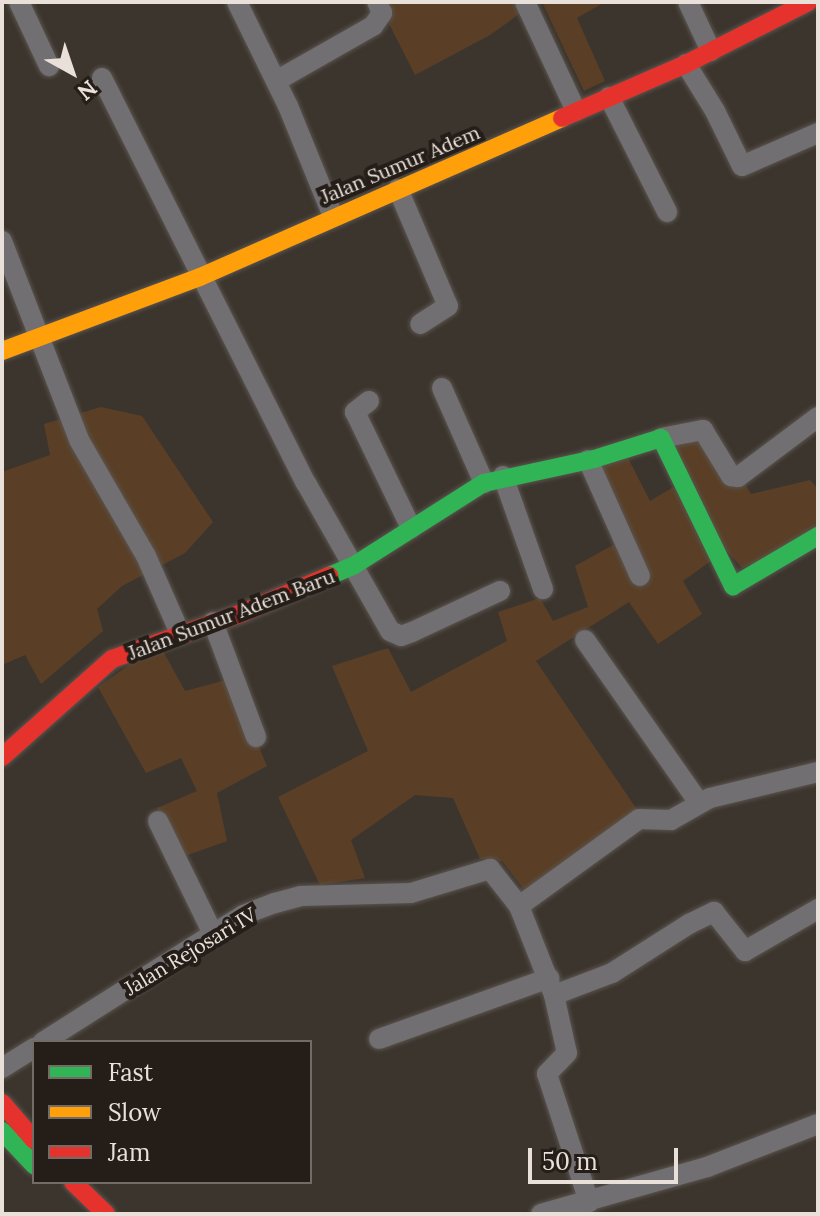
<!DOCTYPE html>
<style>
body{margin:0}
#map{position:relative;width:820px;height:1216px;overflow:hidden;background:#3c352e;font-family:Lora,serif}
div>[style]{position:absolute}
[style*='--x']{left:calc(var(--x)*1px);top:calc(var(--y)*1px);width:calc(var(--w)*1px);rotate:calc(var(--a)*1deg)}
.green>*{inset:0;background:#5a3f26}
.roads{filter:drop-shadow(0 0 2px #5a544e) drop-shadow(0 0 2px #5a544e)}
.street>*{height:20px;margin:-10px;padding:0 10px;transform-origin:10px;border-radius:10px;background:#726f72}
.fast>*{height:18px;margin:-9px;padding:0 9px;transform-origin:9px;border-radius:9px;background:#30b455}
.slow>*{height:18px;margin:-9px;padding:0 9px;transform-origin:9px;border-radius:9px;background:#ff9f0a}
.jam>*{height:18px;margin:-9px;padding:0 9px;transform-origin:9px;border-radius:9px;background:#e5322d}
span{translate:-50% -50%;white-space:nowrap;text-align:center;line-height:1.15;-webkit-text-stroke:8px #241d18;paint-order:stroke}
.street-label{font-size:20px;color:#e9e0d9}
.frame{position:absolute;inset:0;border:4px solid #e9e0d9;pointer-events:none}
.legend{position:absolute;left:32px;top:1040px;width:280px;height:144px;box-sizing:border-box;background:#241d18;border:2px solid #736b65;margin:0;padding:10px 14px;list-style:none;font-size:24px;color:#e9e0d9}
.legend li{display:flex;align-items:center;gap:16px;height:40px}
.legend b{width:40px;border:2px solid #736b65}
.north{position:absolute;left:32px;top:32px;width:80px;height:80px;-webkit-text-stroke:6px #241d18;paint-order:stroke;rotate:140deg;font-size:22px;font-weight:700;line-height:32px;text-align:center;color:#e9e0d9}
.north::after{content:'';display:block;margin:auto;width:28px;height:36px;background:#e9e0d9;clip-path:polygon(50% 0,100% 100%,50% 72%,0 100%)}
.scale{position:absolute;left:528px;top:1148px;width:150px;height:36px;box-sizing:border-box;border:4px solid #e9e0d9;border-top:0;padding-left:10px;font-size:24px;line-height:28px;white-space:nowrap;color:#e9e0d9;-webkit-text-stroke:6px #241d18;paint-order:stroke}
</style>
<div id="map">
<div class="green">
<div style="clip-path:polygon(378px 2px,536px 2px,490px 35px,415px 75px)"></div>
<div style="clip-path:polygon(542px 2px,605px 2px,577px 18px,605px 81px,584px 91px)"></div>
<div style="clip-path:polygon(101px 407px,142px 416px,213px 522px,185px 553px,122px 586px,97px 609px,103px 631px,41px 684px,25px 655px,2px 665px,2px 472px,50px 455px,44px 424px)"></div>
<div style="clip-path:polygon(714px 433px,751px 494px,810px 480px,818px 489px,818px 538px,742px 568px,726px 550px,683px 581px,702px 614px,658px 644px,629px 602px,536px 661px,638px 811px,525px 891px,502px 861px,480px 859px,453px 798px,415px 795px,351px 840px,365px 878px,320px 885px,278px 797px,368px 751px,332px 666px,388px 648px,411px 692px,507px 641px,498px 612px,540px 598px,553px 621px,588px 607px,575px 566px,633px 534px,601px 466px,628px 458px,650px 501px,687px 479px,671px 438px)"></div>
<div style="clip-path:polygon(163px 651px,185px 691px,230px 679px,267px 766px,217px 793px,227px 841px,182px 857px,157px 808px,197px 791px,181px 758px,146px 773px,98px 687px,139px 658px)"></div>
</div>
<div class="roads">
<div class="street">
<div style="--x:19;--y:2;--w:71;--a:64.9"></div>
<div style="--x:237;--y:2;--w:116;--a:63.9"></div>
<div style="--x:288;--y:106;--w:119;--a:67.8"></div>
<div style="--x:525;--y:2;--w:120;--a:64.9"></div>
<div style="--x:688;--y:2;--w:54;--a:64.9"></div>
<div style="--x:686;--y:64;--w:55;--a:58.3"></div>
<div style="--x:715;--y:111;--w:61;--a:63.9"></div>
<div style="--x:742;--y:166;--w:83;--a:-23.5"></div>
<div style="--x:102;--y:78;--w:453;--a:63.3"></div>
<div style="--x:306;--y:483;--w:170;--a:60.4"></div>
<div style="--x:390;--y:631;--w:12;--a:24"></div>
<div style="--x:401;--y:636;--w:12;--a:-20"></div>
<div style="--x:412;--y:632;--w:97;--a:-25"></div>
<div style="--x:276;--y:81;--w:112;--a:-29.6"></div>
<div style="--x:373;--y:26;--w:16;--a:-55"></div>
<div style="--x:382;--y:13;--w:12;--a:-114"></div>
<div style="--x:609;--y:97;--w:129;--a:63.2"></div>
<div style="--x:398;--y:189;--w:127;--a:66.9"></div>
<div style="--x:448;--y:306;--w:33;--a:147"></div>
<div style="--x:2;--y:241;--w:213;--a:68.8"></div>
<div style="--x:79;--y:440;--w:134;--a:60"></div>
<div style="--x:146;--y:556;--w:84;--a:66.2"></div>
<div style="--x:442;--y:388;--w:104;--a:66.1"></div>
<div style="--x:369;--y:401;--w:18;--a:142"></div>
<div style="--x:355;--y:412;--w:129;--a:64.2"></div>
<div style="--x:661;--y:438;--w:43;--a:-10.8"></div>
<div style="--x:703;--y:430;--w:54;--a:58.7"></div>
<div style="--x:731;--y:476;--w:7;--a:8"></div>
<div style="--x:738;--y:477;--w:100;--a:-36.9"></div>
<div style="--x:588;--y:460;--w:127;--a:65.9"></div>
<div style="--x:503;--y:476;--w:120;--a:70.5"></div>
<div style="--x:213;--y:622;--w:123;--a:69.5"></div>
<div style="--x:585;--y:640;--w:199;--a:55"></div>
<div style="--x:158;--y:821;--w:126;--a:64"></div>
<div style="--x:519;--y:906;--w:96;--a:68.5"></div>
<div style="--x:554;--y:995;--w:59;--a:77.4"></div>
<div style="--x:567;--y:1053;--w:29;--a:134"></div>
<div style="--x:547;--y:1074;--w:135;--a:71.8"></div>
<div style="--x:554;--y:995;--w:62;--a:-20.8"></div>
<div style="--x:612;--y:973;--w:91;--a:-32.5"></div>
<div style="--x:689;--y:924;--w:28;--a:-26"></div>
<div style="--x:714;--y:912;--w:50;--a:51.5"></div>
<div style="--x:745;--y:951;--w:84;--a:-29.9"></div>
<div style="--x:379;--y:1039;--w:181;--a:-19.7"></div>
<div style="--x:43;--y:1042;--w:201;--a:-32.4"></div>
<div style="--x:213;--y:934;--w:36;--a:-32"></div>
<div style="--x:243;--y:915;--w:34;--a:-21"></div>
<div style="--x:275;--y:903;--w:27;--a:-15"></div>
<div style="--x:301;--y:896;--w:110;--a:-1.6"></div>
<div style="--x:411;--y:893;--w:83;--a:-16.9"></div>
<div style="--x:490;--y:869;--w:47;--a:51.9"></div>
<div style="--x:519;--y:906;--w:148;--a:-35.9"></div>
<div style="--x:639;--y:819;--w:32;--a:2"></div>
<div style="--x:671;--y:820;--w:45;--a:-29.4"></div>
<div style="--x:710;--y:798;--w:111;--a:-13.5"></div>
<div style="--x:2;--y:1068;--w:38;--a:-32"></div>
<div style="--x:541;--y:1214;--w:173;--a:-15.8"></div>
<div style="--x:707;--y:1167;--w:119;--a:-21.2"></div>
</div>
<div class="fast">
<div style="--x:329;--y:576;--w:26;--a:-23"></div>
<div style="--x:353;--y:566;--w:155;--a:-32.4"></div>
<div style="--x:484;--y:483;--w:113;--a:-12.3"></div>
<div style="--x:594;--y:459;--w:70;--a:-17.4"></div>
<div style="--x:661;--y:438;--w:165;--a:64.1"></div>
<div style="--x:733;--y:586;--w:99;--a:-30.5"></div>
<div style="--x:2;--y:1131;--w:47;--a:46.7"></div>
</div>
<div class="slow">
<div style="--x:2;--y:351;--w:211;--a:-20.5"></div>
<div style="--x:200;--y:277;--w:395;--a:-23.7"></div>
</div>
<div class="jam">
<div style="--x:562;--y:118;--w:135;--a:-23.5"></div>
<div style="--x:686;--y:64;--w:137;--a:-26.9"></div>
<div style="--x:2;--y:757;--w:147;--a:-41.7"></div>
<div style="--x:112;--y:659;--w:138;--a:-19.5"></div>
<div style="--x:242;--y:613;--w:95;--a:-23"></div>
<div style="--x:2;--y:1103;--w:49;--a:49.1"></div>
<div style="--x:73;--y:1182;--w:46;--a:44.1"></div>
</div>
</div>
<div class="street-label">
<span style="left:400px;top:164px;rotate:-23deg">Jalan Sumur Adem</span>
<span style="left:231px;top:614px;rotate:-21deg">Jalan Sumur Adem Baru</span>
<span style="left:190px;top:951px;rotate:-31deg">Jalan Rejosari IV</span>
</div>
<div class="frame"></div>
<ul class="legend">
<li><b style="height:10px;background:#30b455"></b>Fast</li>
<li><b style="height:10px;background:#ff9f0a"></b>Slow</li>
<li><b style="height:10px;background:#e5322d"></b>Jam</li>
</ul>
<div class="north">N</div>
<div class="scale">50 m</div>
</div>
